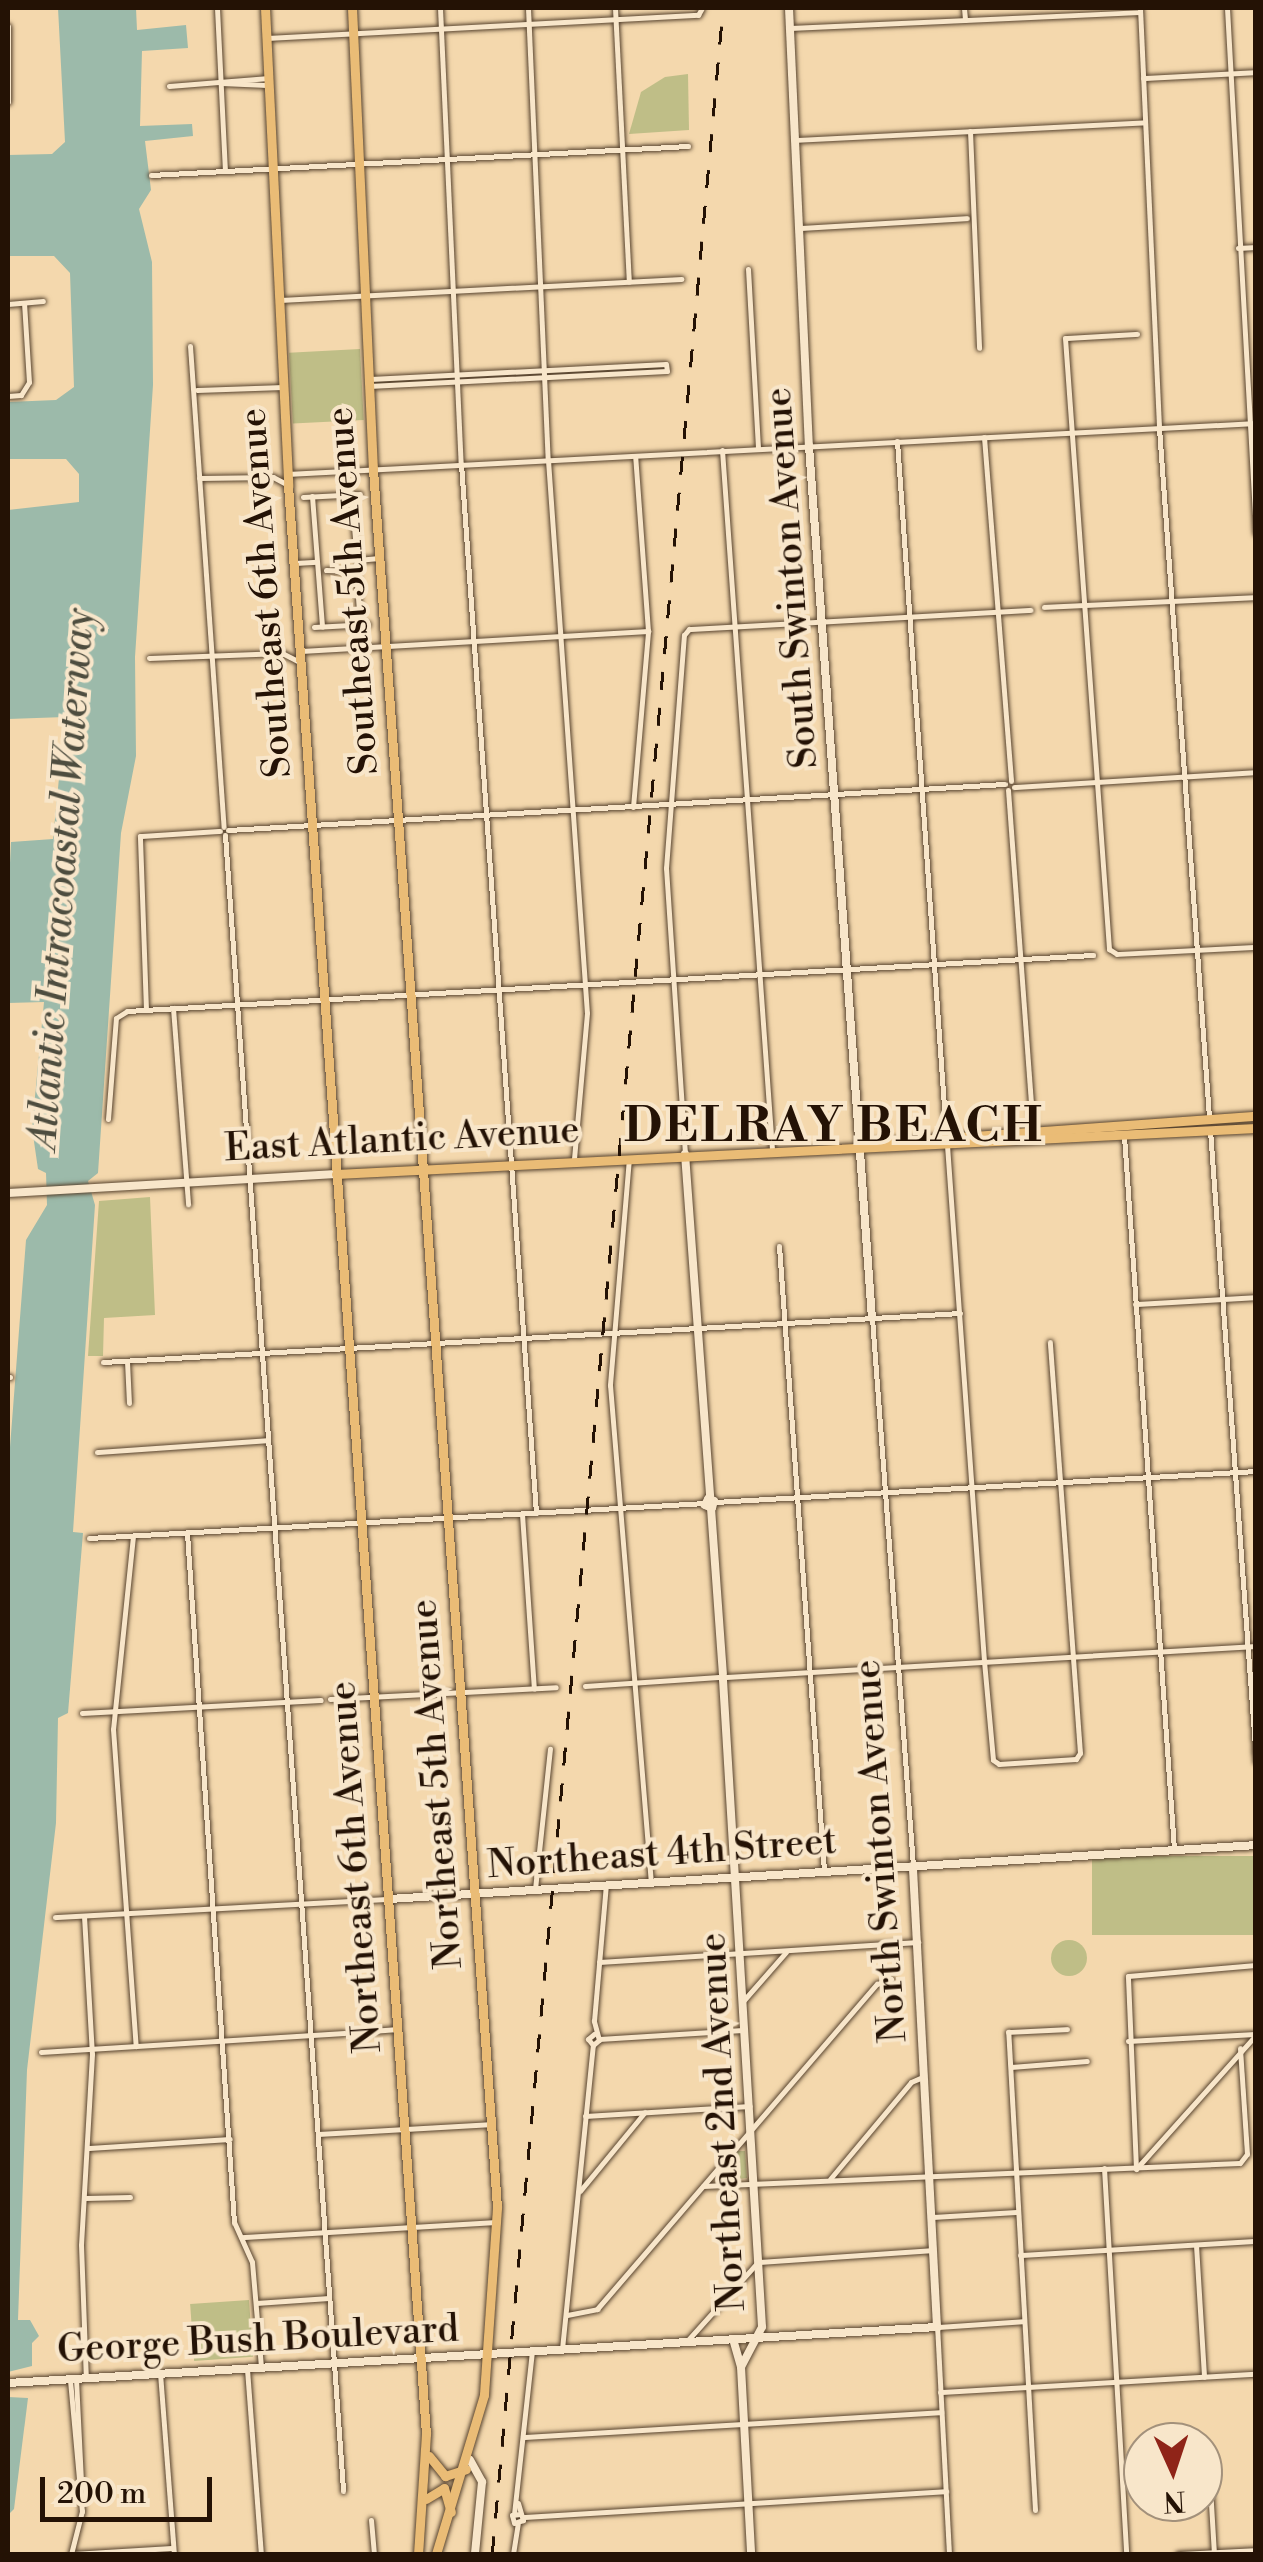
<!DOCTYPE html>
<style>
body{margin:0}
#map{position:relative;width:1263px;height:2562px;overflow:hidden;background:#f4d8ad;font-family:"Libre Bodoni",serif}
div>[style]{position:absolute}
[style*='--x']{left:calc(var(--x)*1px);top:calc(var(--y)*1px);width:calc(var(--w)*1px);rotate:calc(var(--a)*1deg)}
.green>*{inset:0;background:#bfbe87;transform-origin:0 0}
.round{border-radius:50%}
.water>*{inset:0;background:#9cbaaa}
.roads{filter:drop-shadow(0 0 2px #58442f) drop-shadow(0 0 2px #58442f)}
.street>*{height:5px;margin:-2.5px;padding:0 2.5px;transform-origin:2.5px;border-radius:2.5px;background:#f8e6ca}
.secondary>*{height:8px;margin:-4px;padding:0 4px;transform-origin:4px;border-radius:4px;background:#f8e6ca}
.primary>*{height:9px;margin:-4.5px;padding:0 4.5px;transform-origin:4.5px;border-radius:4.5px;background:#eabc76}
.rail>*{height:2.5px;margin-top:-1.25px;transform-origin:0;background:repeating-linear-gradient(90deg,#241205 0 18px,transparent 0 36px)}
span{translate:-50% -50%;white-space:nowrap;text-align:center;line-height:1.15;-webkit-text-stroke:8px #f8e6ca;paint-order:stroke}
.street-label{font-size:38px;color:#241205}
.water-label{font-size:40px;color:#4e4d3f;font-style:italic}
.district-label{font-size:48px;color:#241205;font-weight:700;letter-spacing:2.5px}
.frame{position:absolute;inset:0;border:10px solid #241205;pointer-events:none}
.north{position:absolute;left:1123px;top:2422px;width:100px;height:100px;box-sizing:border-box;background:#f8e6ca;border:2px solid #a3917b;border-radius:50%;rotate:177deg;font-size:28px;font-weight:700;line-height:40px;text-align:center;color:#241205}
.north::after{content:'';display:block;margin:auto;width:35px;height:45px;background:#8f2418;clip-path:polygon(50% 0,100% 100%,50% 72%,0 100%)}
.scale{position:absolute;left:40px;top:2477px;width:172px;height:45px;box-sizing:border-box;border:5px solid #241205;border-top:0;padding-left:12px;font-size:30px;line-height:35px;white-space:nowrap;color:#241205;-webkit-text-stroke:8px #f8e6ca;paint-order:stroke}
</style>
<div id="map">
<div class="green">
<div style="clip-path:polygon(688px 74px,689px 130px,629px 134px,641px 92px,665px 77px)"></div>
<div style="left:360px;top:349px;width:71px;height:71px;rotate:87deg"></div>
<div style="clip-path:polygon(150px 1197px,155px 1315px,104px 1318px,103px 1356px,88px 1356px,99px 1201px)"></div>
<div style="left:1255px;top:1856px;width:79px;height:163px;rotate:90deg"></div>
<div class="round" style="left:1051px;top:1940px;width:36px;height:36px"></div>
<div style="clip-path:polygon(738px 2151px,745px 2151px,747px 2178px,717px 2182px)"></div>
<div style="left:249px;top:2300px;width:57px;height:59px;rotate:86deg"></div>
</div>
<div class="water">
<div style="clip-path:polygon(58px 8px,136px 8px,137px 30px,186px 25px,188px 48px,142px 51px,140px 126px,192px 124px,193px 136px,145px 141px,151px 190px,139px 209px,152px 262px,153px 385px,135px 657px,136px 756px,121px 833px,98px 1173px,88px 1181px,95px 1205px,73px 1532px,83px 1533px,68px 1713px,58px 1718px,56px 1823px,27px 2070px,18px 2320px,30px 2320px,39px 2336px,32px 2343px,32px 2366px,8px 2372px,8px 1473px,26px 1240px,47px 1205px,46px 1173px,38px 1169px,32px 1128px,44px 1002px,8px 1003px,8px 905px,11px 842px,53px 839px,65px 717px,8px 719px,8px 510px,79px 502px,79px 474px,66px 459px,8px 459px,8px 402px,56px 400px,74px 387px,70px 273px,54px 256px,8px 256px,8px 155px,52px 154px,65px 142px)"></div>
<div style="clip-path:polygon(8px 2397px,28px 2398px,14px 2509px,8px 2515px)"></div>
</div>
<div class="roads">
<div class="street">
<div style="--x:217;--y:8;--w:161;--a:87.2"></div>
<div style="--x:440;--y:8;--w:456;--a:87.4"></div>
<div style="--x:461;--y:464;--w:1052;--a:85.91"></div>
<div style="--x:528;--y:8;--w:452;--a:87.5"></div>
<div style="--x:548;--y:460;--w:554;--a:85.97"></div>
<div style="--x:587;--y:1013;--w:148;--a:95.1"></div>
<div style="--x:615;--y:8;--w:274;--a:87.1"></div>
<div style="--x:964;--y:8;--w:12;--a:85"></div>
<div style="--x:1140;--y:8;--w:420;--a:87.4"></div>
<div style="--x:1159;--y:428;--w:691;--a:85.85"></div>
<div style="--x:1227;--y:8;--w:526;--a:86.84"></div>
<div style="--x:8;--y:26;--w:76;--a:90"></div>
<div style="--x:790;--y:28;--w:350;--a:-2.6"></div>
<div style="--x:267;--y:38;--w:432;--a:-3.1"></div>
<div style="--x:698;--y:15;--w:8;--a:-60"></div>
<div style="--x:1143;--y:78;--w:113;--a:-3"></div>
<div style="--x:221;--y:83;--w:46;--a:2.5"></div>
<div style="--x:169;--y:86;--w:100;--a:-4.6"></div>
<div style="--x:970;--y:131;--w:217;--a:87.6"></div>
<div style="--x:795;--y:140;--w:350;--a:-2.9"></div>
<div style="--x:151;--y:175;--w:538;--a:-3.09"></div>
<div style="--x:799;--y:228;--w:168;--a:-3.4"></div>
<div style="--x:1238;--y:248;--w:18;--a:-3"></div>
<div style="--x:748;--y:269;--w:179;--a:86.8"></div>
<div style="--x:280;--y:300;--w:402;--a:-3"></div>
<div style="--x:8;--y:304;--w:35;--a:-5"></div>
<div style="--x:1137;--y:334;--w:72;--a:176.8"></div>
<div style="--x:1065;--y:338;--w:613;--a:85.88"></div>
<div style="--x:1109;--y:949;--w:9;--a:32"></div>
<div style="--x:1117;--y:954;--w:139;--a:-2.9"></div>
<div style="--x:190;--y:346;--w:482;--a:86"></div>
<div style="--x:370;--y:379;--w:296;--a:-2.9"></div>
<div style="--x:369;--y:386;--w:298;--a:-2.9"></div>
<div style="--x:667;--y:371;--w:7;--a:-98"></div>
<div style="--x:197;--y:390;--w:86;--a:-2"></div>
<div style="--x:8;--y:396;--w:13;--a:-4"></div>
<div style="--x:21;--y:395;--w:15;--a:-58"></div>
<div style="--x:29;--y:382;--w:79;--a:-93.6"></div>
<div style="--x:984;--y:437;--w:345;--a:85.5"></div>
<div style="--x:897;--y:441;--w:695;--a:85.96"></div>
<div style="--x:722;--y:450;--w:701;--a:85.91"></div>
<div style="--x:287;--y:474;--w:970;--a:-3.01"></div>
<div style="--x:199;--y:478;--w:74;--a:-0.8"></div>
<div style="--x:273;--y:477;--w:17;--a:28"></div>
<div style="--x:351;--y:494;--w:66;--a:84.8"></div>
<div style="--x:312;--y:496;--w:131;--a:85.6"></div>
<div style="--x:303;--y:497;--w:57;--a:-3"></div>
<div style="--x:357;--y:560;--w:22;--a:-5"></div>
<div style="--x:295;--y:563;--w:22;--a:-3"></div>
<div style="--x:326;--y:570;--w:30;--a:2"></div>
<div style="--x:356;--y:571;--w:53;--a:85.7"></div>
<div style="--x:1044;--y:607;--w:212;--a:-2.7"></div>
<div style="--x:314;--y:627;--w:54;--a:-3.2"></div>
<div style="--x:301;--y:651;--w:348;--a:-3.3"></div>
<div style="--x:149;--y:658;--w:133;--a:-2.2"></div>
<div style="--x:282;--y:653;--w:18;--a:27"></div>
<div style="--x:1014;--y:787;--w:242;--a:-3.5"></div>
<div style="--x:1008;--y:790;--w:343;--a:85.8"></div>
<div style="--x:633;--y:807;--w:177;--a:-85.1"></div>
<div style="--x:648;--y:631;--w:175;--a:-94.2"></div>
<div style="--x:228;--y:830;--w:778;--a:-3.39"></div>
<div style="--x:225;--y:835;--w:1660;--a:85.92"></div>
<div style="--x:173;--y:1008;--w:197;--a:85.6"></div>
<div style="--x:146;--y:1010;--w:174;--a:-92"></div>
<div style="--x:140;--y:836;--w:80;--a:-3.6"></div>
<div style="--x:108;--y:1119;--w:101;--a:-85.5"></div>
<div style="--x:116;--y:1018;--w:13;--a:-32"></div>
<div style="--x:127;--y:1011;--w:968;--a:-3.32"></div>
<div style="--x:1210;--y:1130;--w:633;--a:85.83"></div>
<div style="--x:1124;--y:1136;--w:715;--a:85.99"></div>
<div style="--x:947;--y:1145;--w:517;--a:85.9"></div>
<div style="--x:984;--y:1661;--w:99;--a:84.8"></div>
<div style="--x:993;--y:1760;--w:7;--a:34"></div>
<div style="--x:999;--y:1764;--w:77;--a:-3.7"></div>
<div style="--x:1076;--y:1759;--w:7;--a:-56"></div>
<div style="--x:1080;--y:1753;--w:412;--a:-94.2"></div>
<div style="--x:685;--y:1154;--w:287;--a:-93.8"></div>
<div style="--x:666;--y:868;--w:234;--a:-85.6"></div>
<div style="--x:684;--y:635;--w:8;--a:-50"></div>
<div style="--x:689;--y:629;--w:342;--a:-3.2"></div>
<div style="--x:629;--y:1158;--w:228;--a:94.8"></div>
<div style="--x:610;--y:1385;--w:499;--a:85.3"></div>
<div style="--x:779;--y:1246;--w:627;--a:85.88"></div>
<div style="--x:1135;--y:1304;--w:121;--a:-3.3"></div>
<div style="--x:872;--y:1318;--w:550;--a:85.72"></div>
<div style="--x:127;--y:1361;--w:42;--a:87.3"></div>
<div style="--x:103;--y:1362;--w:858;--a:-3.27"></div>
<div style="--x:8;--y:1377;--w:2;--a:0"></div>
<div style="--x:97;--y:1452;--w:171;--a:-4"></div>
<div style="--x:715;--y:1502;--w:542;--a:-3.28"></div>
<div style="--x:522;--y:1514;--w:175;--a:86.1"></div>
<div style="--x:187;--y:1533;--w:691;--a:86.1"></div>
<div style="--x:234;--y:2222;--w:44;--a:65.8"></div>
<div style="--x:252;--y:2262;--w:106;--a:85.1"></div>
<div style="--x:133;--y:1536;--w:194;--a:95.9"></div>
<div style="--x:113;--y:1729;--w:318;--a:85.9"></div>
<div style="--x:89;--y:1538;--w:617;--a:-3.25"></div>
<div style="--x:726;--y:1677;--w:531;--a:-3.35"></div>
<div style="--x:585;--y:1686;--w:134;--a:-3.8"></div>
<div style="--x:330;--y:1699;--w:226;--a:-3"></div>
<div style="--x:82;--y:1713;--w:239;--a:-3.1"></div>
<div style="--x:535;--y:1889;--w:141;--a:-83.9"></div>
<div style="--x:84;--y:1916;--w:138;--a:86.7"></div>
<div style="--x:92;--y:2054;--w:191;--a:93.3"></div>
<div style="--x:81;--y:2245;--w:134;--a:87.9"></div>
<div style="--x:55;--y:1917;--w:334;--a:-3.1"></div>
<div style="--x:599;--y:1962;--w:320;--a:-3.6"></div>
<div style="--x:744;--y:2000;--w:64;--a:-48.8"></div>
<div style="--x:358;--y:2032;--w:40;--a:-4.3"></div>
<div style="--x:594;--y:2034;--w:8;--a:140"></div>
<div style="--x:588;--y:2039;--w:8;--a:50"></div>
<div style="--x:593;--y:2045;--w:8;--a:-40"></div>
<div style="--x:599;--y:2040;--w:20;--a:-105"></div>
<div style="--x:594;--y:2021;--w:137;--a:-85"></div>
<div style="--x:599;--y:2039;--w:144;--a:-3.6"></div>
<div style="--x:1128;--y:2041;--w:127;--a:-3.2"></div>
<div style="--x:41;--y:2052;--w:304;--a:-3.6"></div>
<div style="--x:1011;--y:2067;--w:76;--a:-4.5"></div>
<div style="--x:585;--y:2116;--w:165;--a:-3.5"></div>
<div style="--x:318;--y:2134;--w:171;--a:-3.3"></div>
<div style="--x:89;--y:2148;--w:141;--a:-3.7"></div>
<div style="--x:1104;--y:2168;--w:387;--a:86.7"></div>
<div style="--x:1136;--y:2169;--w:193;--a:-92.4"></div>
<div style="--x:1128;--y:1976;--w:128;--a:-4.9"></div>
<div style="--x:1136;--y:2169;--w:180;--a:-48.2"></div>
<div style="--x:830;--y:2179;--w:126;--a:-50.1"></div>
<div style="--x:911;--y:2082;--w:13;--a:-23"></div>
<div style="--x:703;--y:2186;--w:537;--a:-2.45"></div>
<div style="--x:1240;--y:2163;--w:11;--a:-52"></div>
<div style="--x:1247;--y:2154;--w:106;--a:-93.8"></div>
<div style="--x:580;--y:2191;--w:102;--a:-50.6"></div>
<div style="--x:85;--y:2198;--w:45;--a:-1.3"></div>
<div style="--x:931;--y:2217;--w:87;--a:-3.3"></div>
<div style="--x:243;--y:2237;--w:251;--a:-3.4"></div>
<div style="--x:1196;--y:2245;--w:132;--a:86.5"></div>
<div style="--x:1020;--y:2255;--w:236;--a:-3.4"></div>
<div style="--x:256;--y:2303;--w:73;--a:-3.9"></div>
<div style="--x:567;--y:2315;--w:31;--a:-11"></div>
<div style="--x:597;--y:2309;--w:429;--a:-49.3"></div>
<div style="--x:877;--y:1984;--w:15;--a:-20"></div>
<div style="--x:687;--y:2341;--w:106;--a:-48.1"></div>
<div style="--x:758;--y:2262;--w:174;--a:-3.9"></div>
<div style="--x:562;--y:2349;--w:306;--a:-84.2"></div>
<div style="--x:247;--y:2369;--w:186;--a:85.7"></div>
<div style="--x:160;--y:2373;--w:182;--a:85.6"></div>
<div style="--x:76;--y:2379;--w:103;--a:87.2"></div>
<div style="--x:70;--y:2380;--w:132;--a:84.8"></div>
<div style="--x:82;--y:2511;--w:44;--a:104.3"></div>
<div style="--x:940;--y:2392;--w:317;--a:-3.3"></div>
<div style="--x:523;--y:2437;--w:419;--a:-3.4"></div>
<div style="--x:1209;--y:2470;--w:84;--a:86.6"></div>
<div style="--x:518;--y:2503;--w:18;--a:74"></div>
<div style="--x:523;--y:2520;--w:9;--a:162"></div>
<div style="--x:514;--y:2523;--w:8;--a:-104"></div>
<div style="--x:512;--y:2515;--w:8;--a:-7"></div>
<div style="--x:1035;--y:2510;--w:479;--a:-93.2"></div>
<div style="--x:1008;--y:2032;--w:59;--a:-2.9"></div>
<div style="--x:514;--y:2514;--w:164;--a:-83.7"></div>
<div style="--x:523;--y:2517;--w:424;--a:-3.5"></div>
<div style="--x:371;--y:2520;--w:34;--a:85"></div>
<div style="--x:71;--y:2554;--w:102;--a:-3.4"></div>
<div style="--x:513;--y:2554;--w:30;--a:-81"></div>
<div style="--x:949;--y:2554;--w:227;--a:-93"></div>
<div style="--x:937;--y:2327;--w:87;--a:-3.9"></div>
<div style="--x:1178;--y:2554;--w:78;--a:-2.9"></div>
</div>
<div class="secondary">
<div style="--x:789;--y:8;--w:438;--a:87.4"></div>
<div style="--x:809;--y:446;--w:874;--a:85.87"></div>
<div style="--x:685;--y:1154;--w:345;--a:85.8"></div>
<div style="--x:8;--y:1193;--w:329;--a:-3.3"></div>
<div style="--x:708;--y:1499;--w:6;--a:18"></div>
<div style="--x:714;--y:1501;--w:7;--a:106"></div>
<div style="--x:712;--y:1508;--w:8;--a:-157"></div>
<div style="--x:705;--y:1505;--w:7;--a:-63"></div>
<div style="--x:711;--y:1508;--w:166;--a:85.9"></div>
<div style="--x:723;--y:1680;--w:648;--a:86.55"></div>
<div style="--x:762;--y:2327;--w:45;--a:117.7"></div>
<div style="--x:389;--y:1899;--w:869;--a:-3.56"></div>
<div style="--x:733;--y:2339;--w:29;--a:74"></div>
<div style="--x:741;--y:2367;--w:187;--a:86.9"></div>
<div style="--x:8;--y:2383;--w:931;--a:-3.45"></div>
<div style="--x:937;--y:2327;--w:462;--a:-93"></div>
<div style="--x:470;--y:2460;--w:25;--a:61"></div>
<div style="--x:482;--y:2482;--w:72;--a:95.6"></div>
</div>
<div class="primary">
<div style="--x:265;--y:8;--w:478;--a:87.2"></div>
<div style="--x:288;--y:485;--w:1954;--a:85.95"></div>
<div style="--x:426;--y:2434;--w:120;--a:93.8"></div>
<div style="--x:352;--y:8;--w:461;--a:87.4"></div>
<div style="--x:373;--y:469;--w:1743;--a:85.92"></div>
<div style="--x:497;--y:2208;--w:187;--a:94"></div>
<div style="--x:484;--y:2395;--w:166;--a:106.8"></div>
<div style="--x:862;--y:1144;--w:395;--a:-4.1"></div>
<div style="--x:336;--y:1174;--w:921;--a:-2.86"></div>
<div style="--x:429;--y:2456;--w:26;--a:51"></div>
<div style="--x:445;--y:2476;--w:22;--a:-18"></div>
<div style="--x:426;--y:2499;--w:21;--a:-31"></div>
<div style="--x:444;--y:2488;--w:25;--a:74"></div>
</div>
</div>
<div class="rail">
<div style="--x:492;--y:2554;--w:2556;--a:-84.82"></div>
</div>
<div class="street-label">
<span style="left:792px;top:578px;rotate:-94deg">South Swinton Avenue</span>
<span style="left:353px;top:591px;rotate:-94deg">Southeast 5th Avenue</span>
<span style="left:266px;top:593px;rotate:-94deg">Southeast 6th Avenue</span>
<span style="left:402px;top:1140px;rotate:-3deg">East Atlantic Avenue</span>
<span style="left:437px;top:1784px;rotate:-94deg">Northeast 5th Avenue</span>
<span style="left:881px;top:1851px;rotate:-94deg">North Swinton Avenue</span>
<span style="left:662px;top:1854px;rotate:-4deg">Northeast 4th Street</span>
<span style="left:356px;top:1867px;rotate:-94deg">Northeast 6th Avenue</span>
<span style="left:723px;top:2122px;rotate:-93deg">Northeast 2nd Avenue</span>
<span style="left:258px;top:2340px;rotate:-3deg">George Bush Boulevard</span>
</div>
<div class="water-label">
<span style="left:62px;top:879px;rotate:-86deg">Atlantic Intracoastal Waterway</span>
</div>
<div class="district-label">
<span style="left:834px;top:1128px">DELRAY BEACH</span>
</div>
<div class="frame"></div>
<div class="north">N</div>
<div class="scale">200 m</div>
</div>
